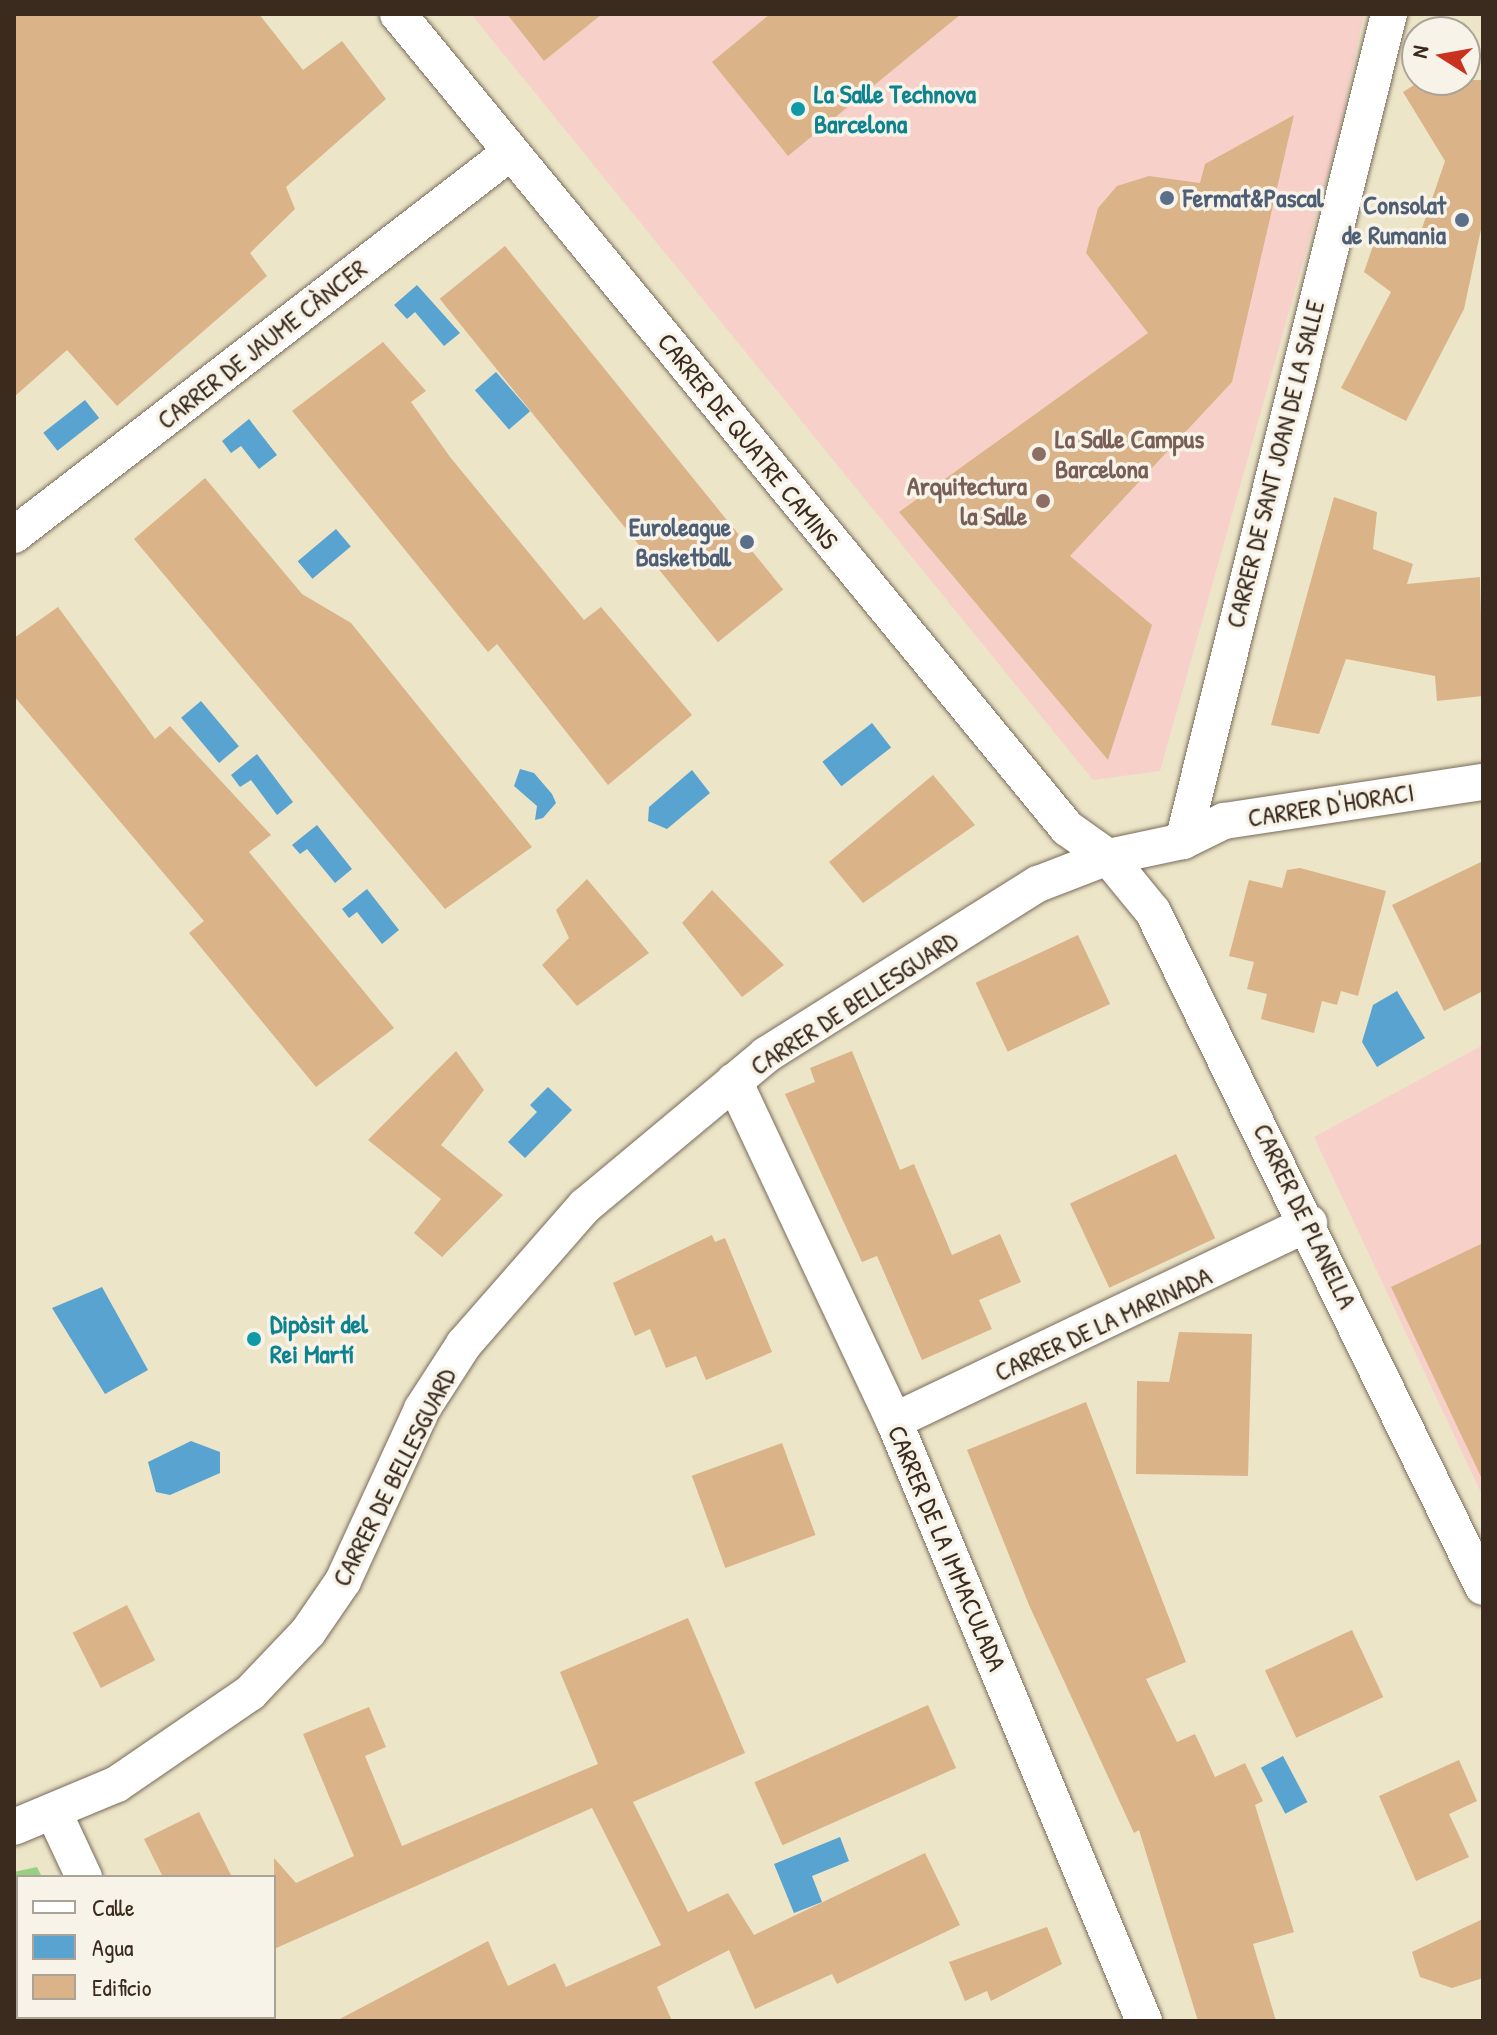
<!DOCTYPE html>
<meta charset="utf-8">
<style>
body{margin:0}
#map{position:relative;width:1497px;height:2035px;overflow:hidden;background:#ece5c8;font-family:"Patrick Hand",sans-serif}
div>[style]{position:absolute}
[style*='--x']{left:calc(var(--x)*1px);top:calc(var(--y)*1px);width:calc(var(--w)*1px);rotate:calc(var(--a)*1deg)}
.built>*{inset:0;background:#f7d1c9}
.green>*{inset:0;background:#97d083}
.water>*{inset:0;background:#59a3d0;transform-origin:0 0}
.building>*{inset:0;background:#dab388;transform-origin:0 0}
.roads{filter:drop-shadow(0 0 2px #796b5a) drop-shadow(0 0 2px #796b5a)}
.street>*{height:36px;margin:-18px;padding:0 18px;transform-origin:18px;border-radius:18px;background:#fff}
.dots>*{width:22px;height:22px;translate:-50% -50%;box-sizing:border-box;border:4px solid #f7f3e8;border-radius:50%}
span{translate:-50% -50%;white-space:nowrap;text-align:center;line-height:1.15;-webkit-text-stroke:7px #f7f3e8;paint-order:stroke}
.culture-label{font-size:26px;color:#0d838f;font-weight:700}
.left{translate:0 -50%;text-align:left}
.service-label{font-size:26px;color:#4e5e75;font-weight:700}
.right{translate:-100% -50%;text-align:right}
.street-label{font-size:26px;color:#3b2a1e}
.education-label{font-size:26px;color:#785e54;font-weight:700}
.frame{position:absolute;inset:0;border:16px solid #3b2a1e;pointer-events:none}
.legend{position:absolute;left:16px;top:1875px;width:260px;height:144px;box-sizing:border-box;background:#f7f3e8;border:2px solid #aca397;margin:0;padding:10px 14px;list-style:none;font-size:24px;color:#3b2a1e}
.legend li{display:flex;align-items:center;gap:16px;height:40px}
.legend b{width:40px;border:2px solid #aca397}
.north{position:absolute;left:1401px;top:16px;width:80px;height:80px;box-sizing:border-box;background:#f7f3e8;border:2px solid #aca397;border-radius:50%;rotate:281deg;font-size:22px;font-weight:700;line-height:32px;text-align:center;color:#3b2a1e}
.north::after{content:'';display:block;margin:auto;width:28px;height:36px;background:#c8321e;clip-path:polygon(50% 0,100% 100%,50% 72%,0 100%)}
</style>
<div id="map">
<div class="built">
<div style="clip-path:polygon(471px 14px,1364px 14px,1338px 137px,1160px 771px,1093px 780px)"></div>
<div style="clip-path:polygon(1483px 1045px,1483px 1497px,1314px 1137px)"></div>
</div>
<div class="green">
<div style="clip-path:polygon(37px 1867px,42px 1877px,18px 1877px,14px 1958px,14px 1872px)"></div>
</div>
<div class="water">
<div style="clip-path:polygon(417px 285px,460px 333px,444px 346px,415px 312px,407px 319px,394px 305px)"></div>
<div style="left:496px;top:372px;width:52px;height:28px;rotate:49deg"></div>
<div style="left:85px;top:400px;width:23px;height:53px;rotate:52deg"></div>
<div style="clip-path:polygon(249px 419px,277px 455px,259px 469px,241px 446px,231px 453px,222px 441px)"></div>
<div style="left:336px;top:529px;width:23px;height:50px;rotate:50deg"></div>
<div style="left:201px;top:701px;width:59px;height:26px;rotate:50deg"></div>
<div style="left:872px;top:723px;width:31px;height:63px;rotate:52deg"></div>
<div style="clip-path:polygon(257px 754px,293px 802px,277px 815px,251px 780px,240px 787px,231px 775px)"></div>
<div style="clip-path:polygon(520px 769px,534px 773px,552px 794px,556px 803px,543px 818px,535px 820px,537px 806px,514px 786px)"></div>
<div style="clip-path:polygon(692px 770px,710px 793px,667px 829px,648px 821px,649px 807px)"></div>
<div style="clip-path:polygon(317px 825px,352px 869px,335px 883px,307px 849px,300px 854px,292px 845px)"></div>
<div style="clip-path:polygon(367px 889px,399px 930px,382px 944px,357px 912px,349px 918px,342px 909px)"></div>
<div style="clip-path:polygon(1397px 991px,1425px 1038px,1377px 1067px,1362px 1042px,1373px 1005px)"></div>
<div style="clip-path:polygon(548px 1087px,572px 1110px,525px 1158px,508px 1142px,537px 1112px,530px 1105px)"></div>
<div style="clip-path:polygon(102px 1287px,148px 1370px,105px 1394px,52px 1308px)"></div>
<div style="clip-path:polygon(191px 1441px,220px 1452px,220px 1473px,170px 1495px,156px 1492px,148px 1462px)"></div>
<div style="left:1283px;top:1756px;width:52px;height:25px;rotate:62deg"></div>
<div style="clip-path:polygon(840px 1837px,849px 1861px,812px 1876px,822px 1902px,794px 1913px,774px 1864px)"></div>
</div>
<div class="building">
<div style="clip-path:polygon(14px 14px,259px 14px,303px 70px,342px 41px,386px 99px,286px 187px,295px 209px,250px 253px,267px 276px,117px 406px,67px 350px,14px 397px)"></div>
<div style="clip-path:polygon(507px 14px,602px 14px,544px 61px)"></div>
<div style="clip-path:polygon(770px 14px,961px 14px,788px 156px,712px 62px)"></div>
<div style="clip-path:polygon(1422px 80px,1483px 80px,1483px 220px,1464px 309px,1406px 421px,1341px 388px,1391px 292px,1364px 272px,1375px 240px,1419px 237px,1445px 161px,1403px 92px)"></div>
<div style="clip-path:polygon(1294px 115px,1232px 382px,1070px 556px,1152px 625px,1108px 760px,899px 512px,1148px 333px,1086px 253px,1098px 208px,1117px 186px,1149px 176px,1200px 183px,1205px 164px)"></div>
<div style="left:505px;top:246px;width:442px;height:84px;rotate:51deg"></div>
<div style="clip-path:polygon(383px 342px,426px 391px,411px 402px,450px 457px,584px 620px,601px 607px,692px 715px,608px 785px,497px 644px,488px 652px,292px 411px)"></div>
<div style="clip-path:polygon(205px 478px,302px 594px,351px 623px,532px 847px,445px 909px,134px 539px)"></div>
<div style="clip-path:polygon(1334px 497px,1377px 512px,1373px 549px,1413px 564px,1407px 584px,1480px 577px,1483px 696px,1437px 701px,1435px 676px,1346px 659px,1319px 734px,1271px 725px)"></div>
<div style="clip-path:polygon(58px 607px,155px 739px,170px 726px,271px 835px,249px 852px,394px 1028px,316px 1087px,189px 933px,204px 921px,14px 696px,14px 638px)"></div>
<div style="clip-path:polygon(933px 775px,975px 825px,863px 903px,829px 862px)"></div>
<div style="clip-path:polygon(1483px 861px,1483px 991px,1444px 1011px,1392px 905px)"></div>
<div style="clip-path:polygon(1300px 868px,1386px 891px,1358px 996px,1341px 991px,1337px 1005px,1322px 1001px,1314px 1033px,1261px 1019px,1267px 994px,1247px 989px,1254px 962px,1229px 956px,1249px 880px,1282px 888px,1287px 870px)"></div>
<div style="clip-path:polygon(587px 879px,649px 953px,577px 1006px,542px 965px,569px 938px,556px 910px)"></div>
<div style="clip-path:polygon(712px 890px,784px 965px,742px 997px,682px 923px)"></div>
<div style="left:1078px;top:935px;width:76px;height:113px;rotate:65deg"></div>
<div style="clip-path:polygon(456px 1051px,484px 1090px,441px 1145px,503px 1195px,442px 1257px,414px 1233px,441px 1199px,368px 1140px)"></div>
<div style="clip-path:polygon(852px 1051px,900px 1170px,914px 1164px,952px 1255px,1000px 1234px,1021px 1282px,979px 1300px,992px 1329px,922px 1360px,877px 1256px,862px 1262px,785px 1094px,815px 1082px,810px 1068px)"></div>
<div style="left:1176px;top:1154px;width:93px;height:117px;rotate:65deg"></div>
<div style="clip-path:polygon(712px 1235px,715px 1242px,725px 1238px,772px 1352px,706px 1380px,696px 1356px,666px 1368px,650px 1329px,635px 1336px,613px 1283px)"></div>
<div style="clip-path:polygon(1483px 1243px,1483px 1481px,1391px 1287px)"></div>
<div style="clip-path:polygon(1179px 1332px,1252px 1334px,1248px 1476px,1136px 1474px,1137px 1381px,1169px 1382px)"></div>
<div style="clip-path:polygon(1086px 1402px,1186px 1662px,1146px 1679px,1177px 1742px,1195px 1734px,1215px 1777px,1245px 1763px,1263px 1801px,1255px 1805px,1294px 1932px,1253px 1944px,1276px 2021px,1198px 2021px,1139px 1830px,1134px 1833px,1029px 1605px,967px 1450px)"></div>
<div style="left:782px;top:1443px;width:98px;height:96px;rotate:70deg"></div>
<div style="left:127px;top:1605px;width:62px;height:61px;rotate:63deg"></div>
<div style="clip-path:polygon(688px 1618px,745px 1753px,633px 1802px,688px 1912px,728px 1893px,754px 1935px,925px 1853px,960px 1925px,837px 1984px,832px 1974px,755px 2009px,729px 1950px,657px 1987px,672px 2021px,336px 2021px,488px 1941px,508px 1986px,555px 1963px,566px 1987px,661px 1945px,592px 1808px,274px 1949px,274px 1858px,296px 1883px,354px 1856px,303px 1734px,369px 1707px,386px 1747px,365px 1756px,402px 1846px,598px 1764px,560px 1672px)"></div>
<div style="left:1352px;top:1630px;width:74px;height:96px;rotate:65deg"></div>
<div style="left:928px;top:1705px;width:69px;height:190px;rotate:66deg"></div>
<div style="clip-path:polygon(1459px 1760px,1477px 1801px,1449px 1814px,1469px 1857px,1416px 1881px,1379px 1796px)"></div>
<div style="clip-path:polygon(199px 1812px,232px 1877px,163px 1877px,144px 1839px)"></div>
<div style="clip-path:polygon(1483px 1919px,1483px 1978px,1452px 1988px,1420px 1977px,1412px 1952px)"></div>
<div style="clip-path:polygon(1047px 1927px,1062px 1964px,991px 2001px,987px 1991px,965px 2001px,949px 1962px)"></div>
</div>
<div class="roads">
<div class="street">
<div style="--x:398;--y:14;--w:1054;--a:50.58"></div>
<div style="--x:1067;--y:828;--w:50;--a:35.3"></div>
<div style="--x:1108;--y:857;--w:71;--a:50.7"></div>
<div style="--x:1153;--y:912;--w:751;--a:63.95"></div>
<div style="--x:14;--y:535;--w:627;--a:-37.62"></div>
<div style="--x:1183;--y:841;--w:852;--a:-76.01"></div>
<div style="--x:734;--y:1081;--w:376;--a:64.8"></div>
<div style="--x:894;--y:1421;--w:650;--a:67.38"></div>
<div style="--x:894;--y:1421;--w:460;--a:-25.5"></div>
<div style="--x:54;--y:1813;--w:71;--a:64.9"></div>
<div style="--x:14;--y:1827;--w:112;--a:-22.7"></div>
<div style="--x:117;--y:1784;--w:161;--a:-34.4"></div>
<div style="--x:250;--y:1693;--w:84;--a:-46.4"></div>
<div style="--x:308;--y:1632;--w:62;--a:-55.5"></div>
<div style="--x:343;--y:1581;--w:189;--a:-65.3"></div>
<div style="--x:422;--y:1409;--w:77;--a:-57.1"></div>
<div style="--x:464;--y:1344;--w:184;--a:-48.8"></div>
<div style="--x:585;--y:1206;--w:236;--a:-39.8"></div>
<div style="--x:766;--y:1055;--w:321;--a:-32.2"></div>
<div style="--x:1038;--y:884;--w:75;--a:-21.1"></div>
<div style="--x:1108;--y:857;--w:77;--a:-12"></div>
<div style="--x:1183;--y:841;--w:46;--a:-26"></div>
<div style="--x:1224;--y:821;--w:262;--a:-8.6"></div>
<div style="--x:148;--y:2017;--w:4;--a:63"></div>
</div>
</div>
<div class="dots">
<div style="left:798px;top:109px;background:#0f9aa8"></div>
<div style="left:1167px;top:198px;background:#5c6f8a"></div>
<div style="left:1462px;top:220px;background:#5c6f8a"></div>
<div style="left:1039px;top:454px;background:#8d6e63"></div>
<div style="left:1043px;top:501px;background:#8d6e63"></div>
<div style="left:747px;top:542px;background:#5c6f8a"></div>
<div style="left:254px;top:1339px;background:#0f9aa8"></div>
</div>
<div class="culture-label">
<span class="left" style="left:814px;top:109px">La Salle Technova<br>Barcelona</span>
<span class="left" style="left:270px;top:1339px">Dipòsit del<br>Rei Martí</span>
</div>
<div class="service-label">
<span class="left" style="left:1183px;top:198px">Fermat&amp;Pascal</span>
<span class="right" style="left:1446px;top:220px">Consolat<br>de Rumania</span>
<span class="right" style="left:731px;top:542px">Euroleague<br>Basketball</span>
</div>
<div class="street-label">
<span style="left:262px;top:344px;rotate:-38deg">CARRER DE JAUME CÀNCER</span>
<span style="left:748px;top:441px;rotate:51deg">CARRER DE QUATRE CAMINS</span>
<span style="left:1275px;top:464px;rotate:-76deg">CARRER DE SANT JOAN DE LA SALLE</span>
<span style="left:1331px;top:805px;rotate:-9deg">CARRER D'HORACI</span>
<span style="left:854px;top:1003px;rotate:-33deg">CARRER DE BELLESGUARD</span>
<span style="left:1305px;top:1216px;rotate:64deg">CARRER DE PLANELLA</span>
<span style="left:1103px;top:1324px;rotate:-25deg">CARRER DE LA MARINADA</span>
<span style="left:394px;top:1477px;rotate:-63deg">CARRER DE BELLESGUARD</span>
<span style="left:947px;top:1548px;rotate:67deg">CARRER DE LA IMMACULADA</span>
</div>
<div class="education-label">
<span class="left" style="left:1055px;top:454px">La Salle Campus<br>Barcelona</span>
<span class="right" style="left:1027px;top:501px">Arquitectura<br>la Salle</span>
</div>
<div class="frame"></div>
<ul class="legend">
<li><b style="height:10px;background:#fff"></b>Calle</li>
<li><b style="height:22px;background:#59a3d0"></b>Agua</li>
<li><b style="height:22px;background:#dab388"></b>Edificio</li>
</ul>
<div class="north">N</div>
</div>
